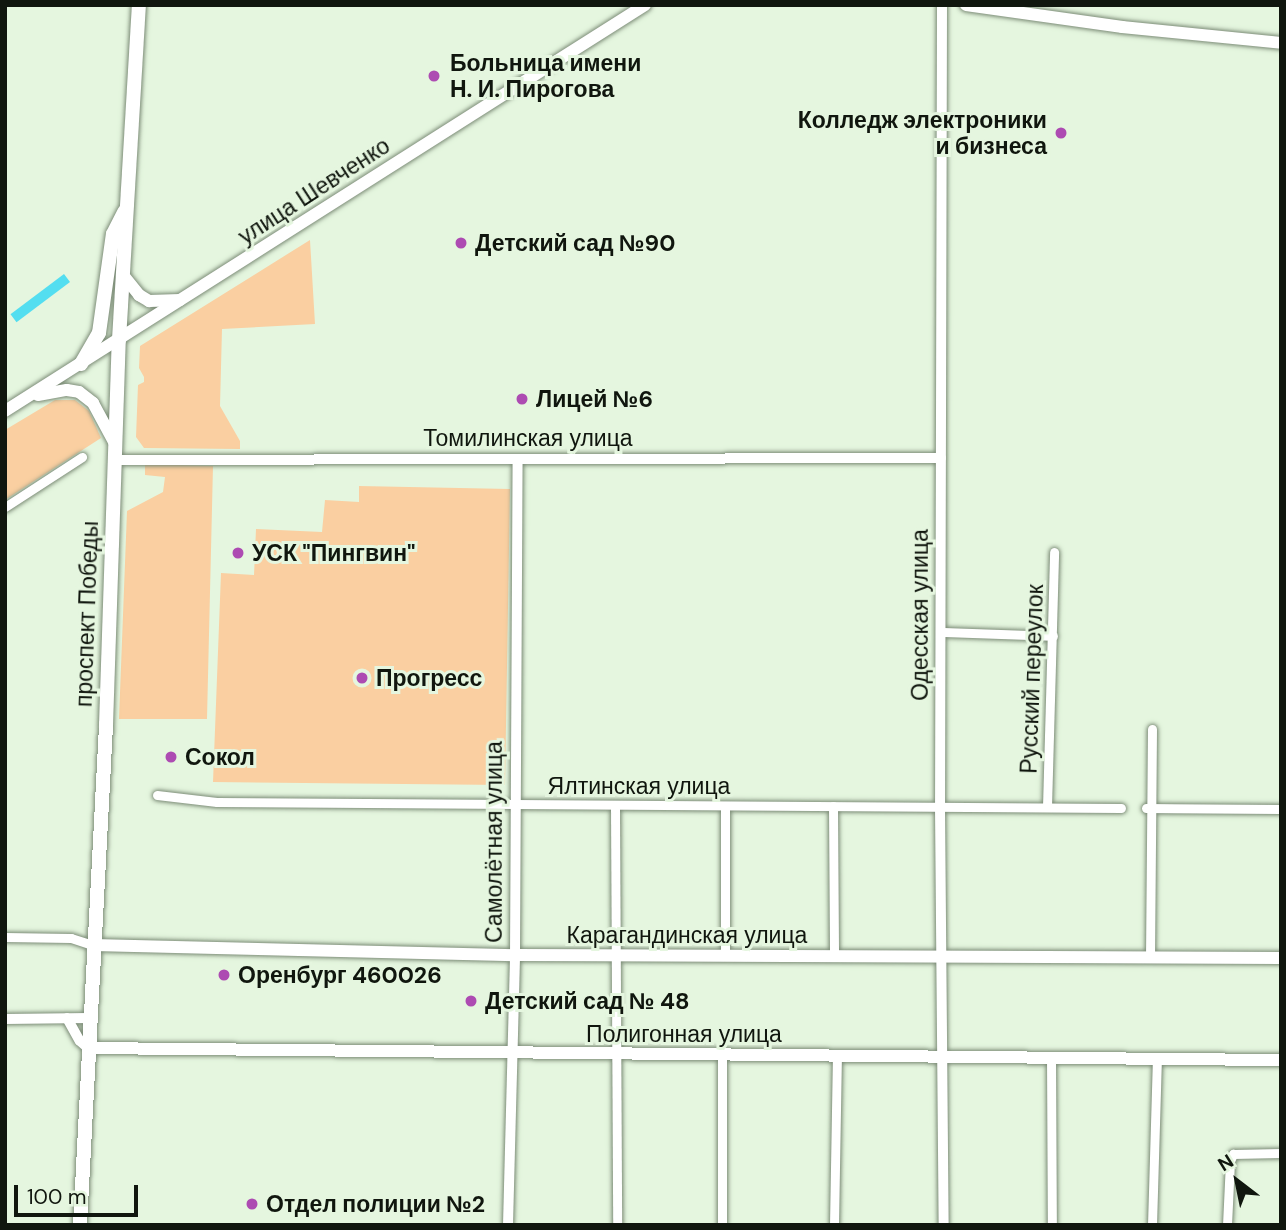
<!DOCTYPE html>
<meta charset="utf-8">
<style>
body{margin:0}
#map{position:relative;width:1286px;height:1230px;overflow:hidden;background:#e5f6df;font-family:"DM Sans",sans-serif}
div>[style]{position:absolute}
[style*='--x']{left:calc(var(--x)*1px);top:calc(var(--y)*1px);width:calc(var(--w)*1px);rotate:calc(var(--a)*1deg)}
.green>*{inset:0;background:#facfa1}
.water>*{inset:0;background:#53def0;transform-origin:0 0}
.roads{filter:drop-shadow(0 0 2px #7c8c77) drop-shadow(0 0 2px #7c8c77)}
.minor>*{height:9px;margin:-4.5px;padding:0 4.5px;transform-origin:4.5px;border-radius:4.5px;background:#fff}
.tertiary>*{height:10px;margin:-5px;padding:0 5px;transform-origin:5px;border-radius:5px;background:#fff}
.secondary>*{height:12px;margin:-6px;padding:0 6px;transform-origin:6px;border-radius:6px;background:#fff}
.primary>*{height:14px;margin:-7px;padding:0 7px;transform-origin:7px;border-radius:7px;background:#fff}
.dots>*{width:19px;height:19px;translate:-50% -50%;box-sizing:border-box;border:4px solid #e5f6df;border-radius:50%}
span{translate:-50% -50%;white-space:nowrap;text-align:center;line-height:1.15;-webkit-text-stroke:6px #e5f6df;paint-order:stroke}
.poi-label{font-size:23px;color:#10160e;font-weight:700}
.left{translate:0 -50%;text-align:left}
.right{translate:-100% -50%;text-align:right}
.street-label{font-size:23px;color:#10160e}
.frame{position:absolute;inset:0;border:7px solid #10160e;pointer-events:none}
.north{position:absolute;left:1202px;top:1146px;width:70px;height:70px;-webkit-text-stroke:5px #e5f6df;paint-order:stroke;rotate:328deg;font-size:19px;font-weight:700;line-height:28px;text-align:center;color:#10160e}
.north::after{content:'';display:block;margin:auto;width:24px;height:32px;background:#10160e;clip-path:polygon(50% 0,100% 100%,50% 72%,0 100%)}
.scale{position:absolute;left:14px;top:1185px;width:124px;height:32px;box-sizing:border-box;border:4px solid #10160e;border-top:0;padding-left:9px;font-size:21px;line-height:24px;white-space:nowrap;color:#10160e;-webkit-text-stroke:5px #e5f6df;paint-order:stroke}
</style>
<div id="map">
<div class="green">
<div style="clip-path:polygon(310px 240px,315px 324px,222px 329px,220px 406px,240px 441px,240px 449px,144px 448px,136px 437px,138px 385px,144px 382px,144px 377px,139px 368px,140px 346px)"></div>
<div style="clip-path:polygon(55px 400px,75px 400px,89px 411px,101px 438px,5px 500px,5px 430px)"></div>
<div style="clip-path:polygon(145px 464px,213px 466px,207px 719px,119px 719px,127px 511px,163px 492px,165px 477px,145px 475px)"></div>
<div style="clip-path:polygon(359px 486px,510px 489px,505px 785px,213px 782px,221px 573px,254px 575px,256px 529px,322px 532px,325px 500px,359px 502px)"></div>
</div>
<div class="water">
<div style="left:64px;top:274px;width:10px;height:67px;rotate:53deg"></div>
</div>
<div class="roads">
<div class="minor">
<div style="--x:5;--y:507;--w:92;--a:-33"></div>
<div style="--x:941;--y:632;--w:112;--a:2"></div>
<div style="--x:157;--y:795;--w:60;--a:6.7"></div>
<div style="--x:217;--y:802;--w:904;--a:0.38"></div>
<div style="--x:615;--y:805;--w:420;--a:89.7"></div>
<div style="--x:725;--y:806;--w:150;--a:90"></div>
<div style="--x:833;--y:806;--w:151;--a:89.6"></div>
<div style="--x:1047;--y:807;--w:255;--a:-88.4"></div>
<div style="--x:1146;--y:808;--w:135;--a:0.4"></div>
<div style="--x:5;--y:937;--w:66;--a:0.9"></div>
<div style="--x:71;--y:938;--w:23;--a:18"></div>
<div style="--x:1150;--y:958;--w:229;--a:-89.5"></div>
<div style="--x:722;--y:1055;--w:170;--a:90"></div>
<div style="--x:1051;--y:1057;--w:168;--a:89.7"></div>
<div style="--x:834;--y:1225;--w:169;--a:-89"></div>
<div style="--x:1152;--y:1225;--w:167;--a:-88.3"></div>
<div style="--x:1227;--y:1225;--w:64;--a:-87.3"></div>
<div style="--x:1230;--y:1161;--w:8;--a:-67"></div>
<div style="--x:1233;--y:1154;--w:48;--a:-1.2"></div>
</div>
<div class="tertiary">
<div style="--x:942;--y:5;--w:802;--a:90.14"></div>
<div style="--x:940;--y:807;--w:418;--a:89.5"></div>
<div style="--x:115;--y:460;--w:826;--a:-0.14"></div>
<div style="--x:67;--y:1018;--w:26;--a:61"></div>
<div style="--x:80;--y:1041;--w:11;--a:41"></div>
<div style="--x:5;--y:1019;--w:84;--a:-0.7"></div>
<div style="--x:508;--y:1225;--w:270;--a:-88.5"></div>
<div style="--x:515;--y:955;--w:496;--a:-89.7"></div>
</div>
<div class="secondary">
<div style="--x:966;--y:5;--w:158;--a:8"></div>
<div style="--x:1122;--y:27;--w:160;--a:5.7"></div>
<div style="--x:123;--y:275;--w:26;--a:51"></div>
<div style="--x:139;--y:295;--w:12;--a:31"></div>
<div style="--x:149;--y:301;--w:31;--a:-2"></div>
<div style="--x:38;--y:395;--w:29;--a:-10"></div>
<div style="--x:67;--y:390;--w:12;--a:9"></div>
<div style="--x:79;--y:392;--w:18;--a:38"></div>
<div style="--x:93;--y:403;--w:44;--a:61.7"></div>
<div style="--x:5;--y:411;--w:758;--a:-32.39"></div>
<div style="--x:93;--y:945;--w:422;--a:1.4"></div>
<div style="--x:515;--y:955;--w:766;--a:0.22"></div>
<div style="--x:88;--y:1048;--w:1193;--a:0.58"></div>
</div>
<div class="primary">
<div style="--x:81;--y:364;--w:36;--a:-60"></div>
<div style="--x:99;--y:333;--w:100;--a:-82"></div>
<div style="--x:113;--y:234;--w:25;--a:-63"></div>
<div style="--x:80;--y:1225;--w:501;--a:-87.02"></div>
<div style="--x:106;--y:725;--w:385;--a:-88.1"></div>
<div style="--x:119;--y:340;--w:336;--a:-86.6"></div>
</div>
</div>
<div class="dots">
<div style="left:434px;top:76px;background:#ad4bb2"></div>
<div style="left:1061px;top:133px;background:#ad4bb2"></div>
<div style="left:461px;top:243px;background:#ad4bb2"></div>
<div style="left:522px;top:399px;background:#ad4bb2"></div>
<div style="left:238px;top:553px;background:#ad4bb2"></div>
<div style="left:362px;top:678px;background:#ad4bb2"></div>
<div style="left:171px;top:757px;background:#ad4bb2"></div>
<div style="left:224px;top:975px;background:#ad4bb2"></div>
<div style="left:471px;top:1001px;background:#ad4bb2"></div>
<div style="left:252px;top:1204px;background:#ad4bb2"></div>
</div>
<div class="poi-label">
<span class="left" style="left:450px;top:76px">Больница имени<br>Н. И. Пирогова</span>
<span class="right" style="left:1047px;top:133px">Колледж электроники<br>и бизнеса</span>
<span class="left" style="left:475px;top:243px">Детский сад №90</span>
<span class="left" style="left:536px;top:399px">Лицей №6</span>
<span class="left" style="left:252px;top:553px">УСК "Пингвин"</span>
<span class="left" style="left:376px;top:678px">Прогресс</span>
<span class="left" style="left:185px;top:757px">Сокол</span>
<span class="left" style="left:238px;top:975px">Оренбург 460026</span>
<span class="left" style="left:485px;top:1001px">Детский сад № 48</span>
<span class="left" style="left:266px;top:1204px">Отдел полиции №2</span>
</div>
<div class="street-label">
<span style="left:314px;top:191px;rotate:-33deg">улица Шевченко</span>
<span style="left:528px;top:438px">Томилинская улица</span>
<span style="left:87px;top:614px;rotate:-88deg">проспект Победы</span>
<span style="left:920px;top:615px;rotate:-90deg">Одесская улица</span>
<span style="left:1032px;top:679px;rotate:-88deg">Русский переулок</span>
<span style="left:639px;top:786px">Ялтинская улица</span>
<span style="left:494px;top:842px;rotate:-90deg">Самолётная улица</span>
<span style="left:687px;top:935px">Карагандинская улица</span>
<span style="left:684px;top:1034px">Полигонная улица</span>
</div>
<div class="frame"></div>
<div class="north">N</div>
<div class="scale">100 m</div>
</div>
